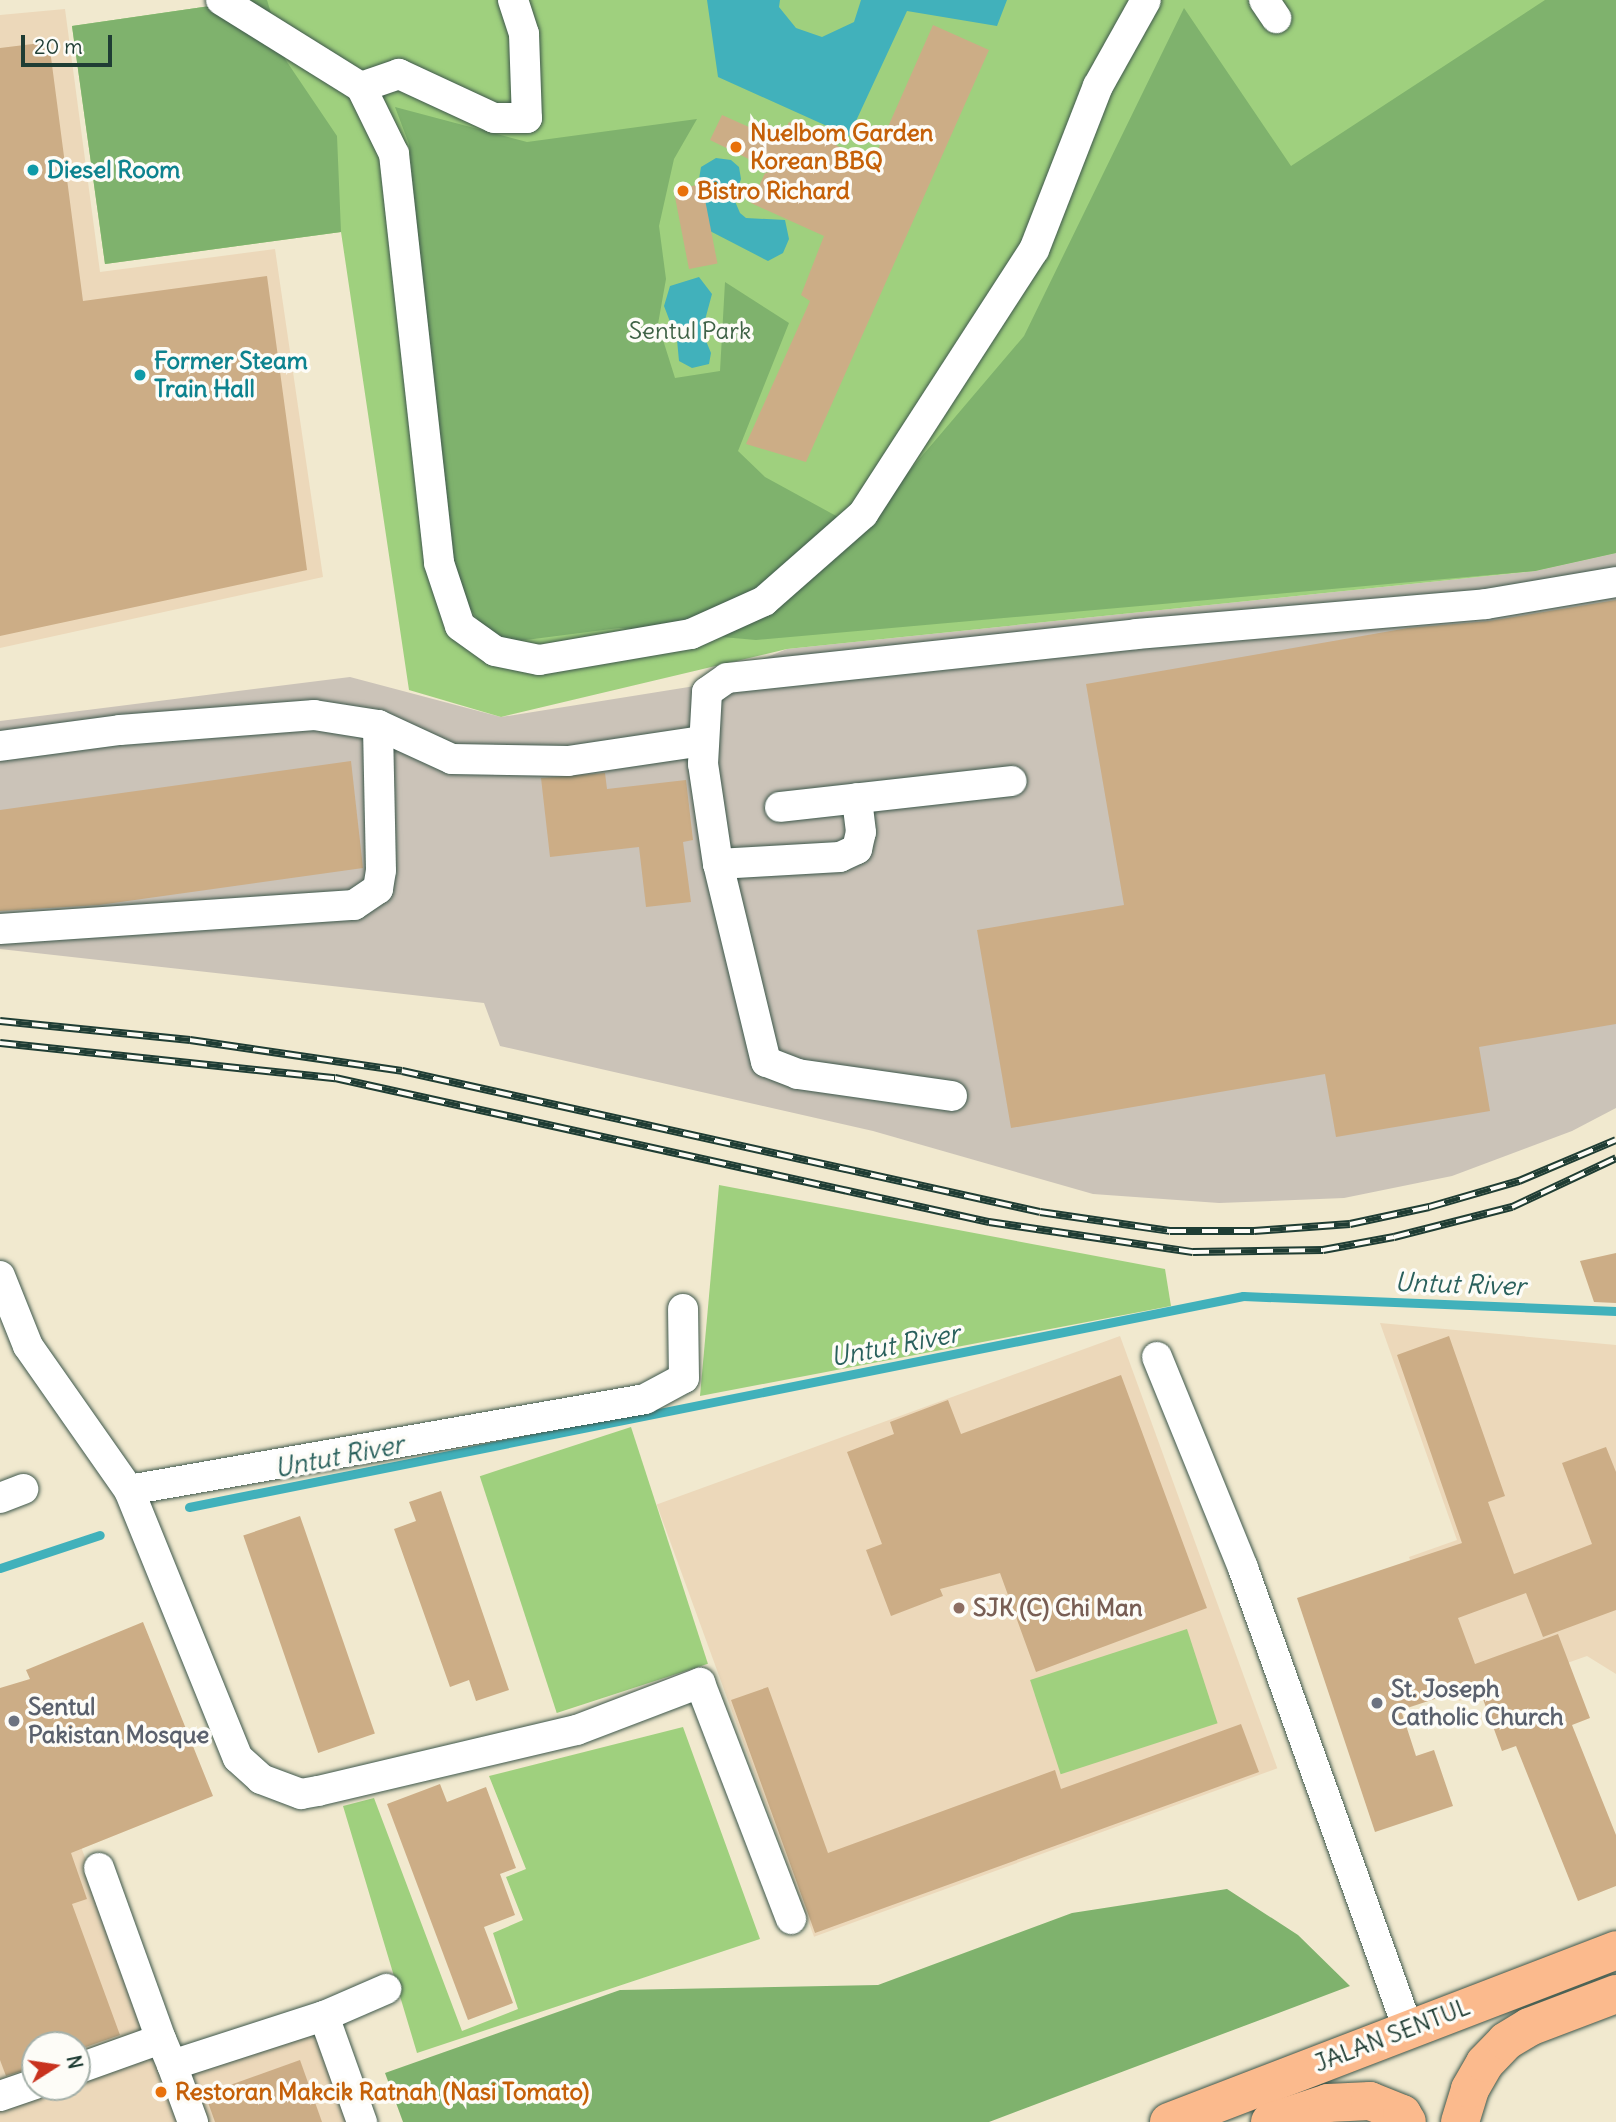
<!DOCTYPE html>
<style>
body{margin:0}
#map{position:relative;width:1616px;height:2122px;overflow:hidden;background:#f1e9cf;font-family:Delius,sans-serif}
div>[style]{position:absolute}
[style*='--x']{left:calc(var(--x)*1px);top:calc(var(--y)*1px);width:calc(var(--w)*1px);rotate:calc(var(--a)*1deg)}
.built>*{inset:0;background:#ecd8ba;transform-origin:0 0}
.industrial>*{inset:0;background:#cbc3b8}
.green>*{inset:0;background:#9fd07e;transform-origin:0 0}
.forest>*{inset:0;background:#7fb26d}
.water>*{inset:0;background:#41b1bb}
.stream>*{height:9px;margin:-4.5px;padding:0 4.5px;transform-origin:4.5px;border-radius:4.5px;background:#41b1bb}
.building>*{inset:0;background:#ccad86;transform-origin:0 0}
.roads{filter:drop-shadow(0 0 2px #3e574b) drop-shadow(0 0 2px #3e574b)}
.minor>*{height:30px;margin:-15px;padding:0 15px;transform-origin:15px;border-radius:15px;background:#fff}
.major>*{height:38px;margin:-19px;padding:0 19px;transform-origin:19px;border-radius:19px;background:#fbba8d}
.rail>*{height:8px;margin-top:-4px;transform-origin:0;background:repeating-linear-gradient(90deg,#fdfcf7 0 16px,#1f3d34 0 32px);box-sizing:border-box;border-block:2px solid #1f3d34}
.dots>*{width:19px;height:19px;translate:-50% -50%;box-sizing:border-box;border:4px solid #fdfcf7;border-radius:50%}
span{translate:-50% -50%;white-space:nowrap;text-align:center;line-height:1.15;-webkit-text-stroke:7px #fdfcf7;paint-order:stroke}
.food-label{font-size:24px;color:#c56008;font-weight:700}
.left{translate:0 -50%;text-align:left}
.culture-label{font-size:24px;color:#0d838f;font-weight:700}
.park-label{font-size:24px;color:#3f6246}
.education-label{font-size:24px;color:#785e54;font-weight:700}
.worship-label{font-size:24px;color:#5b616d;font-weight:700}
.street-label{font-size:24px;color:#1f3d34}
.water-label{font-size:26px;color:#29605c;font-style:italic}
.north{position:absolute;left:21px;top:2031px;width:70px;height:70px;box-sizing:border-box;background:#fdfcf7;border:2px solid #a4b0a9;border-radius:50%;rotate:78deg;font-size:19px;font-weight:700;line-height:28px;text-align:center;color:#1f3d34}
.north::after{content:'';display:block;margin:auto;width:24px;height:32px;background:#c8321e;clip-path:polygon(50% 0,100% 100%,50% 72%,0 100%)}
.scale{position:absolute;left:21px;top:35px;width:91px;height:32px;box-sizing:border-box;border:4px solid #1f3d34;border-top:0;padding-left:9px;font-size:21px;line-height:24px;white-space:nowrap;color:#1f3d34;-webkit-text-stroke:5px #fdfcf7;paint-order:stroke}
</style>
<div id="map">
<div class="built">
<div style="clip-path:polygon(65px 9px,100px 272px,275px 249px,323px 577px,0 648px,0 15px)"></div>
<div style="clip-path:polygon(1380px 1323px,1616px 1345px,1616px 1674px,1587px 1656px,1459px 1701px,1409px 1557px,1457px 1540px)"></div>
<div style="left:1120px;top:1336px;width:460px;height:493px;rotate:70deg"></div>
<div style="clip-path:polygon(evenodd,49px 1763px,168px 2075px,314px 2028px,349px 2122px,0 2122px,0 1781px,49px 1763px,35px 2045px,77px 2045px,77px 2087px,35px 2087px,35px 2045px)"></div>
</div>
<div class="industrial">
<div style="clip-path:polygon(1616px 553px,1616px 1108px,1572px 1131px,1452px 1176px,1344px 1198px,1219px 1203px,1093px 1194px,873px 1131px,500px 1046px,484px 1003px,0 949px,0 721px,350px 677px,501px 717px,695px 686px,787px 649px,1535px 571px)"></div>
</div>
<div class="green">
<div style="clip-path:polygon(227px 0,1616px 0,1616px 553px,1535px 571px,787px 649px,501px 717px,409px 690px,341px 232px,105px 264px,72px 26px,217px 5px)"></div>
<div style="clip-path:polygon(719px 1185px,1165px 1269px,1171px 1306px,700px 1396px)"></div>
<div style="left:631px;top:1427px;width:249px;height:159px;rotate:72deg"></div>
<div style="left:1187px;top:1629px;width:99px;height:165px;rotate:72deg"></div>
<div style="clip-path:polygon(683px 1727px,760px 1939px,417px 2053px,343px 1806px,374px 1798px,462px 2031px,518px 2009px,493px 1933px,523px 1920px,506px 1877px,526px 1869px,489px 1776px)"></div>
</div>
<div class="forest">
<div style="clip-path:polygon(227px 0,267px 0,285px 59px,337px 136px,341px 232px,105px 264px,72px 26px,217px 5px)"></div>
<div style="clip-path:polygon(1545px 0,1616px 0,1616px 553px,1535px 571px,756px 640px,619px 628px,495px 644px,450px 580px,409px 144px,395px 107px,527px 142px,697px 119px,674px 159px,659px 226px,666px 279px,658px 324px,675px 378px,720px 371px,725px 282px,789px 323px,738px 451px,765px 477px,860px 529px,1024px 336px,1184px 8px,1291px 166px)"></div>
<div style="clip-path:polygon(1227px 1889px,1298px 1935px,1350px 1986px,989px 2122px,403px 2122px,385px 2073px,620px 1990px,878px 1985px,1072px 1913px)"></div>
</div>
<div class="water">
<div style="clip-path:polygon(707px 0,780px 0,779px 7px,796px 28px,822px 37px,854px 22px,861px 0,1007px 0,997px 26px,907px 11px,849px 136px,718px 77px)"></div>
<div style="clip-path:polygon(716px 158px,731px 160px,739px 167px,741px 179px,734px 199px,740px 213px,746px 218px,785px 220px,789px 239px,783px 253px,768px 261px,708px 230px,699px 179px,701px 167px)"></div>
<div style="clip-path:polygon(699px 277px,712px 294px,702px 331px,711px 353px,709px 364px,692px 368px,679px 361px,677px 340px,664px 306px,670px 286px)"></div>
</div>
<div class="stream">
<div style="--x:189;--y:1507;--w:1075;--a:-11.32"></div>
<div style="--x:1243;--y:1296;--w:373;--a:2.3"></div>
<div style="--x:0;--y:1568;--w:105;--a:-18.3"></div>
</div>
<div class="building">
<div style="clip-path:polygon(933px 25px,989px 50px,806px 462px,746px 444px,810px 301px,801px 295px,824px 236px,751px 203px,765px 173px,773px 171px,710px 140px,722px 115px,780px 141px,789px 122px,872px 163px)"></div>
<div style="clip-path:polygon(49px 42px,83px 301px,267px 276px,307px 570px,0 636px,0 48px)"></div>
<div style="left:702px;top:184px;width:81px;height:29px;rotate:79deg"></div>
<div style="clip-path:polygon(1616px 600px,1616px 1024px,1479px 1047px,1490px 1111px,1336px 1137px,1325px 1074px,1011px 1128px,977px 930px,1124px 905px,1086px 684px,1408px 628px,1489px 621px)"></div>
<div style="clip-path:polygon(351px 761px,363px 868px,99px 905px,0 911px,0 810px)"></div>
<div style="clip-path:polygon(605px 773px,607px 789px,686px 780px,693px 840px,683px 842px,691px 902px,646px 907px,639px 847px,550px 857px,541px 778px)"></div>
<div style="clip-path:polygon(1616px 1253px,1616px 1303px,1594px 1302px,1580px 1261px)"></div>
<div style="clip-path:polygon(1449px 1336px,1505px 1496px,1488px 1502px,1514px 1574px,1592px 1544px,1562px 1463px,1606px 1447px,1616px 1472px,1616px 1610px,1543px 1637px,1526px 1593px,1458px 1618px,1475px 1664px,1558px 1634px,1590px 1718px,1572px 1725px,1616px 1835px,1616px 1886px,1578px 1901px,1516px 1746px,1502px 1751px,1480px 1691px,1461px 1698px,1459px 1691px,1401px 1710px,1416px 1756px,1434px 1750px,1453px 1806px,1375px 1832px,1297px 1598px,1462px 1543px,1397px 1355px)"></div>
<div style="clip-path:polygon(1121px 1375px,1207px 1608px,1036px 1672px,1000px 1573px,940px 1589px,943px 1596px,891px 1616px,866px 1550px,882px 1544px,847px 1452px,894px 1434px,890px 1422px,948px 1400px,961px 1434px)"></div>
<div style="clip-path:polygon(441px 1491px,509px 1690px,476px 1701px,469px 1680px,450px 1687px,394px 1529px,416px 1521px,409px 1502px)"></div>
<div style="left:300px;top:1516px;width:230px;height:60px;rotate:71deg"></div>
<div style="clip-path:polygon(143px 1622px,213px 1796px,71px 1853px,87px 1899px,72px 1904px,120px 2035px,77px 2050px,77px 2045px,35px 2045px,35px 2067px,6px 2076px,0 2060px,0 1688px,30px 1679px,26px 1670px)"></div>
<div style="clip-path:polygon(768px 1687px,828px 1853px,1055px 1770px,1061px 1789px,1241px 1724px,1259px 1772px,815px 1933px,731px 1700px)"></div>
<div style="clip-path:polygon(440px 1784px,447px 1802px,486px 1787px,516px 1868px,500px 1874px,515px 1915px,484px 1927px,513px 2003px,468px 2020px,387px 1804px)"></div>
<div style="clip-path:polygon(300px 2060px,322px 2122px,215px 2122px,205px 2094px)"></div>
</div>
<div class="roads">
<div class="minor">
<div style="--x:221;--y:0;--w:165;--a:31.9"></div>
<div style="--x:513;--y:0;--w:36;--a:72"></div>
<div style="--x:524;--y:34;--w:84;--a:88"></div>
<div style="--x:527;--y:118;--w:33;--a:180"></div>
<div style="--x:494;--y:118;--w:105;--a:-155.1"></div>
<div style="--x:399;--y:74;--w:40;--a:161.1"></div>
<div style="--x:361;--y:87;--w:75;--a:63.8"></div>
<div style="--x:394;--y:154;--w:411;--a:83.7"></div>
<div style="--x:439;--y:563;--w:66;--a:71.6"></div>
<div style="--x:460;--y:626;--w:43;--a:35.5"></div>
<div style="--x:495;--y:651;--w:45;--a:11.6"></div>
<div style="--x:539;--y:660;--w:154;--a:-9.7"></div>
<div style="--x:691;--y:634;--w:80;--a:-24.3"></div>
<div style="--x:764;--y:601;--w:132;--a:-41.3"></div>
<div style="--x:863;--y:514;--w:315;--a:-57.1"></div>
<div style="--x:1034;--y:250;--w:176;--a:-68.7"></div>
<div style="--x:1098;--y:86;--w:98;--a:-60.8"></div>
<div style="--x:1264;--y:0;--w:22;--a:56"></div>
<div style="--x:0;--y:746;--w:121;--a:-7.6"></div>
<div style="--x:120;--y:730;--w:195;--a:-4.4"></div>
<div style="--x:314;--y:715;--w:65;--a:8.9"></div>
<div style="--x:378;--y:725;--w:81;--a:24.7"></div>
<div style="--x:452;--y:759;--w:116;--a:1"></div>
<div style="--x:568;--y:761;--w:135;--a:-8.5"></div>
<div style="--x:780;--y:807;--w:233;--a:-6.4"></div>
<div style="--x:718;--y:864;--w:122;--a:-3.3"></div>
<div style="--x:840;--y:857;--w:19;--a:-25"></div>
<div style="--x:857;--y:849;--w:17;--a:-77"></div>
<div style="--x:861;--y:832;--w:34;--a:-97"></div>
<div style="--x:0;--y:929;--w:355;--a:-3.9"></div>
<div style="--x:354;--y:905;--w:29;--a:-34"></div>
<div style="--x:378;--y:889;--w:18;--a:-81"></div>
<div style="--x:381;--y:871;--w:146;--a:-91.2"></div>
<div style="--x:952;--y:1096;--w:156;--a:-171.9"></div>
<div style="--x:798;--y:1074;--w:34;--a:-159"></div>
<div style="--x:766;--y:1062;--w:204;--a:-103.6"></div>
<div style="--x:718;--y:864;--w:101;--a:-98.5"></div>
<div style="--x:703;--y:764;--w:72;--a:-86.8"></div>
<div style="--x:707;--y:692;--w:24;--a:-35"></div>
<div style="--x:727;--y:678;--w:412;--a:-6.1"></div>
<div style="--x:1137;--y:634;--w:350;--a:-4.9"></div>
<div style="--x:1486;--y:604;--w:132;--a:-9.6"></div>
<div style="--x:0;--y:1276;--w:75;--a:68.2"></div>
<div style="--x:28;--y:1346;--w:176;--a:55"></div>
<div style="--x:129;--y:1490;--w:289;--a:67.9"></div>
<div style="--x:238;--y:1758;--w:31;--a:42"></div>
<div style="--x:261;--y:1779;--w:43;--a:20.6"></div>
<div style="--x:301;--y:1794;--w:17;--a:-10"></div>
<div style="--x:318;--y:1791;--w:266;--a:-13.3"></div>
<div style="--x:577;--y:1730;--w:132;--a:-20.9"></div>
<div style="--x:700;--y:1683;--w:253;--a:68.9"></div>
<div style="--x:1157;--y:1357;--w:228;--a:67.8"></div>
<div style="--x:1243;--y:1568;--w:489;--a:70.3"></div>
<div style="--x:129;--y:1490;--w:524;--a:-10"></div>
<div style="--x:645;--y:1399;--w:44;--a:-28.3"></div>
<div style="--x:684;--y:1378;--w:69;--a:-90.8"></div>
<div style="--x:0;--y:1498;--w:25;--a:-21"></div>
<div style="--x:99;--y:1868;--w:182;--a:70.1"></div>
<div style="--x:324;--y:2016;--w:113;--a:70.3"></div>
<div style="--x:172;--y:2065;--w:61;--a:69.8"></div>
<div style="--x:77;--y:2069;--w:89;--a:-19.7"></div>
<div style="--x:161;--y:2039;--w:28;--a:67"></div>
<div style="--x:172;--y:2065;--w:160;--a:-17.9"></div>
<div style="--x:324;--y:2016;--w:68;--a:-23.5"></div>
<div style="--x:0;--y:2096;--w:37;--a:-19"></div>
</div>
<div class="major">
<div style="--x:1169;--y:2122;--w:479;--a:-21"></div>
<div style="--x:1270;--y:2122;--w:61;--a:-18.1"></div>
<div style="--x:1328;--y:2103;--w:42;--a:-2.7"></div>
<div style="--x:1370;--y:2101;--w:35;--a:22"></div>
<div style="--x:1402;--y:2114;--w:9;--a:58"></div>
<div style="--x:1460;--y:2122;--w:34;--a:-73"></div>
<div style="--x:1470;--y:2089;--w:30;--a:-60"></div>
<div style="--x:1485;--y:2063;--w:30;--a:-46"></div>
<div style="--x:1506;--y:2041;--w:27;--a:-31"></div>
<div style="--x:1529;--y:2027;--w:93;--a:-20.8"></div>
</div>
</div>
<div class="rail">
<div style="--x:0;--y:1021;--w:191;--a:5.7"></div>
<div style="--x:190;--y:1040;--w:214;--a:8.3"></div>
<div style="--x:402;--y:1071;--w:653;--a:12.46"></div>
<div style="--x:1040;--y:1212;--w:131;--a:8.3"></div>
<div style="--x:1170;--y:1231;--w:84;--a:0"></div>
<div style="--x:1254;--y:1231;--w:96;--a:-4.2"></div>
<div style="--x:1350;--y:1224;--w:81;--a:-12.1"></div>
<div style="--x:1429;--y:1207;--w:94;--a:-16.1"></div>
<div style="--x:1519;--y:1181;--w:105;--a:-22.9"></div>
<div style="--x:0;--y:1043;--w:337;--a:6"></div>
<div style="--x:335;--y:1078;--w:670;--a:12.42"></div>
<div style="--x:989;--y:1222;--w:206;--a:8.4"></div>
<div style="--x:1193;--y:1252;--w:130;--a:-0.9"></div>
<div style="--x:1323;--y:1250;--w:72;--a:-10.4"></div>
<div style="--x:1394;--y:1237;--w:122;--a:-14.3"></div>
<div style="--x:1512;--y:1207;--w:115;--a:-25.2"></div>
</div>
<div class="dots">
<div style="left:736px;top:147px;background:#e8710a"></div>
<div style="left:33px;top:170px;background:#0f9aa8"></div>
<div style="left:683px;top:191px;background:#e8710a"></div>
<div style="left:140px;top:375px;background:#0f9aa8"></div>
<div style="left:959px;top:1608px;background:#8d6e63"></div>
<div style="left:1377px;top:1703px;background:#6b7280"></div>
<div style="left:14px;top:1721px;background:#6b7280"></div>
<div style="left:161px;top:2092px;background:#e8710a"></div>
</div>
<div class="food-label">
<span class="left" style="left:750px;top:147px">Nuelbom Garden<br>Korean BBQ</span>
<span class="left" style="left:697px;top:191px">Bistro Richard</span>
<span class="left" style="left:175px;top:2092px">Restoran Makcik Ratnah (Nasi Tomato)</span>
</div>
<div class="culture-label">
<span class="left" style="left:47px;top:170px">Diesel Room</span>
<span class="left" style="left:154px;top:375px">Former Steam<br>Train Hall</span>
</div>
<div class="park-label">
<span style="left:690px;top:331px">Sentul Park</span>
</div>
<div class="education-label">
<span class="left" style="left:973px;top:1608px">SJK (C) Chi Man</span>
</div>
<div class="worship-label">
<span class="left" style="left:1391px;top:1703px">St. Joseph<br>Catholic Church</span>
<span class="left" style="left:28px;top:1721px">Sentul<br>Pakistan Mosque</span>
</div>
<div class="street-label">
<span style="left:1392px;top:2035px;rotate:-21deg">JALAN SENTUL</span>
</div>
<div class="water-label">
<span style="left:1460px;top:1284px;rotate:2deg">Untut River</span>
<span style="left:895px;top:1345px;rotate:-11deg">Untut River</span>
<span style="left:339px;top:1456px;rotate:-11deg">Untut River</span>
</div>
<div class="north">N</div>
<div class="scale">20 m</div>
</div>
